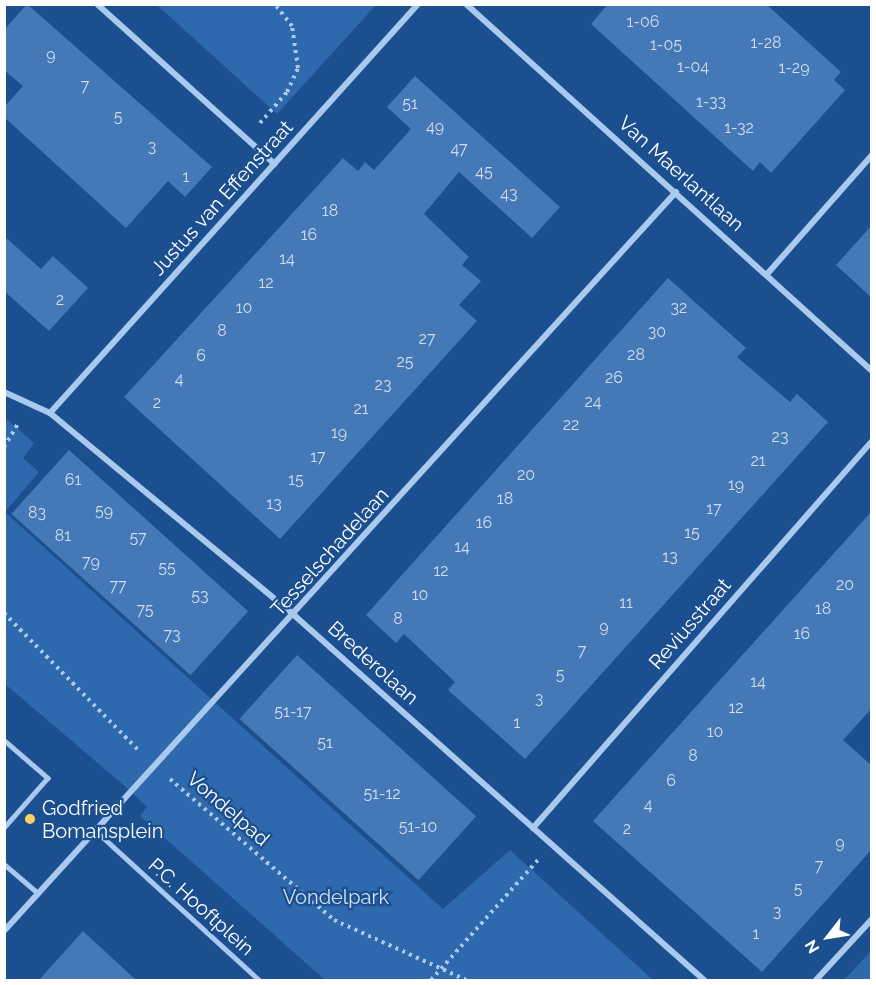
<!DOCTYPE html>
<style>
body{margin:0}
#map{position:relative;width:876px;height:985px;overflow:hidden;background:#1b4f8f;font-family:Raleway,sans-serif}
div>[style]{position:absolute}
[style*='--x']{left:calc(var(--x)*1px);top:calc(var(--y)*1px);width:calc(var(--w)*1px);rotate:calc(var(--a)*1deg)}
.green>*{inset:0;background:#2e69ad}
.building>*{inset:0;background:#4478b7;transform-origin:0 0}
.path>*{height:4px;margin-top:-2px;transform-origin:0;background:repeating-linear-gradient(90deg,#a9c9ee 0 3px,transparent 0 7.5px)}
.lane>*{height:4.5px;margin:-2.25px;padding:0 2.25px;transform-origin:2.25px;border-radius:2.25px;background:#a9c9ee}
.street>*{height:6px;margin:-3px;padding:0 3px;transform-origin:3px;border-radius:3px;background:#a9c9ee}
.dots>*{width:16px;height:16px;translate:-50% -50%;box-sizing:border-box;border:3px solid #1b4f8f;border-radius:50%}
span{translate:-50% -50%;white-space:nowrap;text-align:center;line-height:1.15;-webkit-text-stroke:4.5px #1b4f8f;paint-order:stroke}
.number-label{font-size:16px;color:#d0dded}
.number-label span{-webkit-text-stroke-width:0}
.street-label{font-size:20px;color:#fff}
.poi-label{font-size:20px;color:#fff}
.left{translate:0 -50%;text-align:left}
.park-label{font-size:20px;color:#cfe3fa}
.frame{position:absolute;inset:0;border:6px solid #fff;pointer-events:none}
.north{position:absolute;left:798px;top:907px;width:60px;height:60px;-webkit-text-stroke:4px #1b4f8f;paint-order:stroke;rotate:239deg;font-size:16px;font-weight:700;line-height:24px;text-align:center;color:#fff}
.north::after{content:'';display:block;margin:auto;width:21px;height:27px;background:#fff;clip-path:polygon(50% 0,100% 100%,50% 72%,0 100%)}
</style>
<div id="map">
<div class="green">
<div style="clip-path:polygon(157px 5px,376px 5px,277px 114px)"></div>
<div style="clip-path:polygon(4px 417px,34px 443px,23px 458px,39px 472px,5px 512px)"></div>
<div style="clip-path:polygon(5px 512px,443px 909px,510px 850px,653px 980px,325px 980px,140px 816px,147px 807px,120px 782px,5px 684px)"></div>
<div style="clip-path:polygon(871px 951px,871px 980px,844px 980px)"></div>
</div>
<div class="building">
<div style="clip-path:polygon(27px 4px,212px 167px,185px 197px,168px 181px,126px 228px,4px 117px,4px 107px,23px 86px,4px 70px,4px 30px)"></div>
<div style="clip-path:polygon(608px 4px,766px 4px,841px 72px,834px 80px,845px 90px,771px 173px,760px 162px,753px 171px,591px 24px)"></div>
<div style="clip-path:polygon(415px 76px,560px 207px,532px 238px,459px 172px,424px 214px,469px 257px,462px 265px,481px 281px,459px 305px,477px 321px,280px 539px,124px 397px,343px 158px,358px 171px,365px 162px,374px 170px,411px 129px,387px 107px)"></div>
<div style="clip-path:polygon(872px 225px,872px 298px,836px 265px)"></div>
<div style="clip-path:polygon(4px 236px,41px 269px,53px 256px,88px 288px,49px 331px,4px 291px)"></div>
<div style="clip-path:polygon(668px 278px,746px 348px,737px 357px,790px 402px,797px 394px,828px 422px,525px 759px,448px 690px,455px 682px,404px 634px,396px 643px,366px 615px)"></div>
<div style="left:69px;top:450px;width:241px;height:86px;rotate:42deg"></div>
<div style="clip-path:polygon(872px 511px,872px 708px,843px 740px,872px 766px,872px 849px,762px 972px,593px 821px)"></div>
<div style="left:297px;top:655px;width:241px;height:86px;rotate:42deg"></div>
<div style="clip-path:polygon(83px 931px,137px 981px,38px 981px)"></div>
</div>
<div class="path">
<div style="--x:260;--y:123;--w:41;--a:-48.9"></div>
<div style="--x:287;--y:92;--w:26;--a:-65"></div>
<div style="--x:298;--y:68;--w:42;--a:-98.1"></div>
<div style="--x:292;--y:26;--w:28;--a:-128"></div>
<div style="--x:4;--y:447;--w:29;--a:-59"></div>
<div style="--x:4;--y:613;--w:194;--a:45.6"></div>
<div style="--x:170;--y:779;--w:216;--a:40.7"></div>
<div style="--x:334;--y:920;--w:145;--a:24.4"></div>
<div style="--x:431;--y:980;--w:161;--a:-48.3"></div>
</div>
<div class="lane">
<div style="--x:4;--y:740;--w:58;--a:40.8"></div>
<div style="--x:48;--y:778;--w:67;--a:131.3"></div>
<div style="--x:96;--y:831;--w:221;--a:42.4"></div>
<div style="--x:4;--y:864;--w:45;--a:40.5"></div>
</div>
<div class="street">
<div style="--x:97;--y:4;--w:239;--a:42"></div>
<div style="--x:466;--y:4;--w:547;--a:42.11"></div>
<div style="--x:768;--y:273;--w:157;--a:-48.6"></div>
<div style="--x:4;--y:392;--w:51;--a:24.5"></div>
<div style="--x:50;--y:413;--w:318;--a:39.6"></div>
<div style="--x:295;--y:616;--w:548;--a:41.67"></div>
<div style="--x:50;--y:413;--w:550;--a:-48.02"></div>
<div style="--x:533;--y:828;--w:514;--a:-48.78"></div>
<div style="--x:4;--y:931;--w:999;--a:-47.72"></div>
<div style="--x:816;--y:980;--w:83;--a:-47.4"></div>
</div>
<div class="dots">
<div style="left:30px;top:819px;background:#ffd166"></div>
</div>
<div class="number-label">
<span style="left:643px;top:22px">1-06</span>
<span style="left:766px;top:43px">1-28</span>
<span style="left:666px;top:45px">1-05</span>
<span style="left:51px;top:55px">9</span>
<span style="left:693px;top:67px">1-04</span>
<span style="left:794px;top:68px">1-29</span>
<span style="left:85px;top:86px">7</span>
<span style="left:711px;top:102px">1-33</span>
<span style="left:410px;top:104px">51</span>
<span style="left:118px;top:117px">5</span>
<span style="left:435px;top:127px">49</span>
<span style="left:739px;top:128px">1-32</span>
<span style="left:152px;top:147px">3</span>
<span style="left:459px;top:149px">47</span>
<span style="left:484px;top:172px">45</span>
<span style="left:186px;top:177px">1</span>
<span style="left:509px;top:194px">43</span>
<span style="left:330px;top:211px">18</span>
<span style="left:309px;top:235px">16</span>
<span style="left:287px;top:259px">14</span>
<span style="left:266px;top:283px">12</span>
<span style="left:60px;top:300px">2</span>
<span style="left:244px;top:308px">10</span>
<span style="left:679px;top:308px">32</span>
<span style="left:222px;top:331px">8</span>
<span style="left:657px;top:332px">30</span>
<span style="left:427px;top:339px">27</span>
<span style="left:636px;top:355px">28</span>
<span style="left:201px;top:356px">6</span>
<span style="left:405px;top:362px">25</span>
<span style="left:614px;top:378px">26</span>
<span style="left:179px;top:379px">4</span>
<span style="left:383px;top:385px">23</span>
<span style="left:593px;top:402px">24</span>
<span style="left:157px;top:403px">2</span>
<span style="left:361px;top:409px">21</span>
<span style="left:571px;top:425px">22</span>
<span style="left:339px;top:433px">19</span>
<span style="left:780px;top:437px">23</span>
<span style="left:318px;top:457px">17</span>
<span style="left:758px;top:461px">21</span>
<span style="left:526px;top:475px">20</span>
<span style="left:73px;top:480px">61</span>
<span style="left:296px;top:480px">15</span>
<span style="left:736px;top:485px">19</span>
<span style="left:505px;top:499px">18</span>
<span style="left:274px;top:504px">13</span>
<span style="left:714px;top:509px">17</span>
<span style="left:104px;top:511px">59</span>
<span style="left:37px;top:513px">83</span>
<span style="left:484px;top:523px">16</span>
<span style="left:692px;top:533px">15</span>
<span style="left:63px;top:536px">81</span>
<span style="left:138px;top:538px">57</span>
<span style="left:462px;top:547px">14</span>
<span style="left:670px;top:557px">13</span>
<span style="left:91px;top:562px">79</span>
<span style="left:167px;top:568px">55</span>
<span style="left:441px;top:571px">12</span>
<span style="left:845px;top:585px">20</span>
<span style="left:118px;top:586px">77</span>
<span style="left:420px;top:595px">10</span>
<span style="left:200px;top:596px">53</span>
<span style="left:626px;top:603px">11</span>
<span style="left:823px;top:609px">18</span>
<span style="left:145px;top:610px">75</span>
<span style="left:398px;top:619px">8</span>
<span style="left:604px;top:627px">9</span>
<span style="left:802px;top:634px">16</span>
<span style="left:172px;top:635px">73</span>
<span style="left:582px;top:651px">7</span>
<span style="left:560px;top:675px">5</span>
<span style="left:758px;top:682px">14</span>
<span style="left:539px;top:699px">3</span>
<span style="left:736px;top:708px">12</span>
<span style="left:293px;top:712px">51-17</span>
<span style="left:517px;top:723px">1</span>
<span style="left:715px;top:732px">10</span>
<span style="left:325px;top:743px">51</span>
<span style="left:693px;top:756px">8</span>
<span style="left:671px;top:781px">6</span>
<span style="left:382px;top:794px">51-12</span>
<span style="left:648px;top:805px">4</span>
<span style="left:418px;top:827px">51-10</span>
<span style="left:627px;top:829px">2</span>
<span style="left:840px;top:843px">9</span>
<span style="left:819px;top:866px">7</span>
<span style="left:798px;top:889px">5</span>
<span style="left:777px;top:912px">3</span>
<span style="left:756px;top:934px">1</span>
</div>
<div class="street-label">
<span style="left:681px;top:174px;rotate:42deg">Van Maerlantlaan</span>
<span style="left:222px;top:198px;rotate:-48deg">Justus van Effenstraat</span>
<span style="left:330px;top:552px;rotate:-48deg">Tesselschadelaan</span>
<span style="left:690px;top:624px;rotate:-49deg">Reviusstraat</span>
<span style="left:373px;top:663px;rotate:42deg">Brederolaan</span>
<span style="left:228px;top:809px;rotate:41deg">Vondelpad</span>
<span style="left:201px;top:907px;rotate:42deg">P.C. Hooftplein</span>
</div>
<div class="poi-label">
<span class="left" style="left:42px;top:820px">Godfried<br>Bomansplein</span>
</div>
<div class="park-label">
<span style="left:336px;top:897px">Vondelpark</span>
</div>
<div class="frame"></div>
<div class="north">N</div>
</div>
